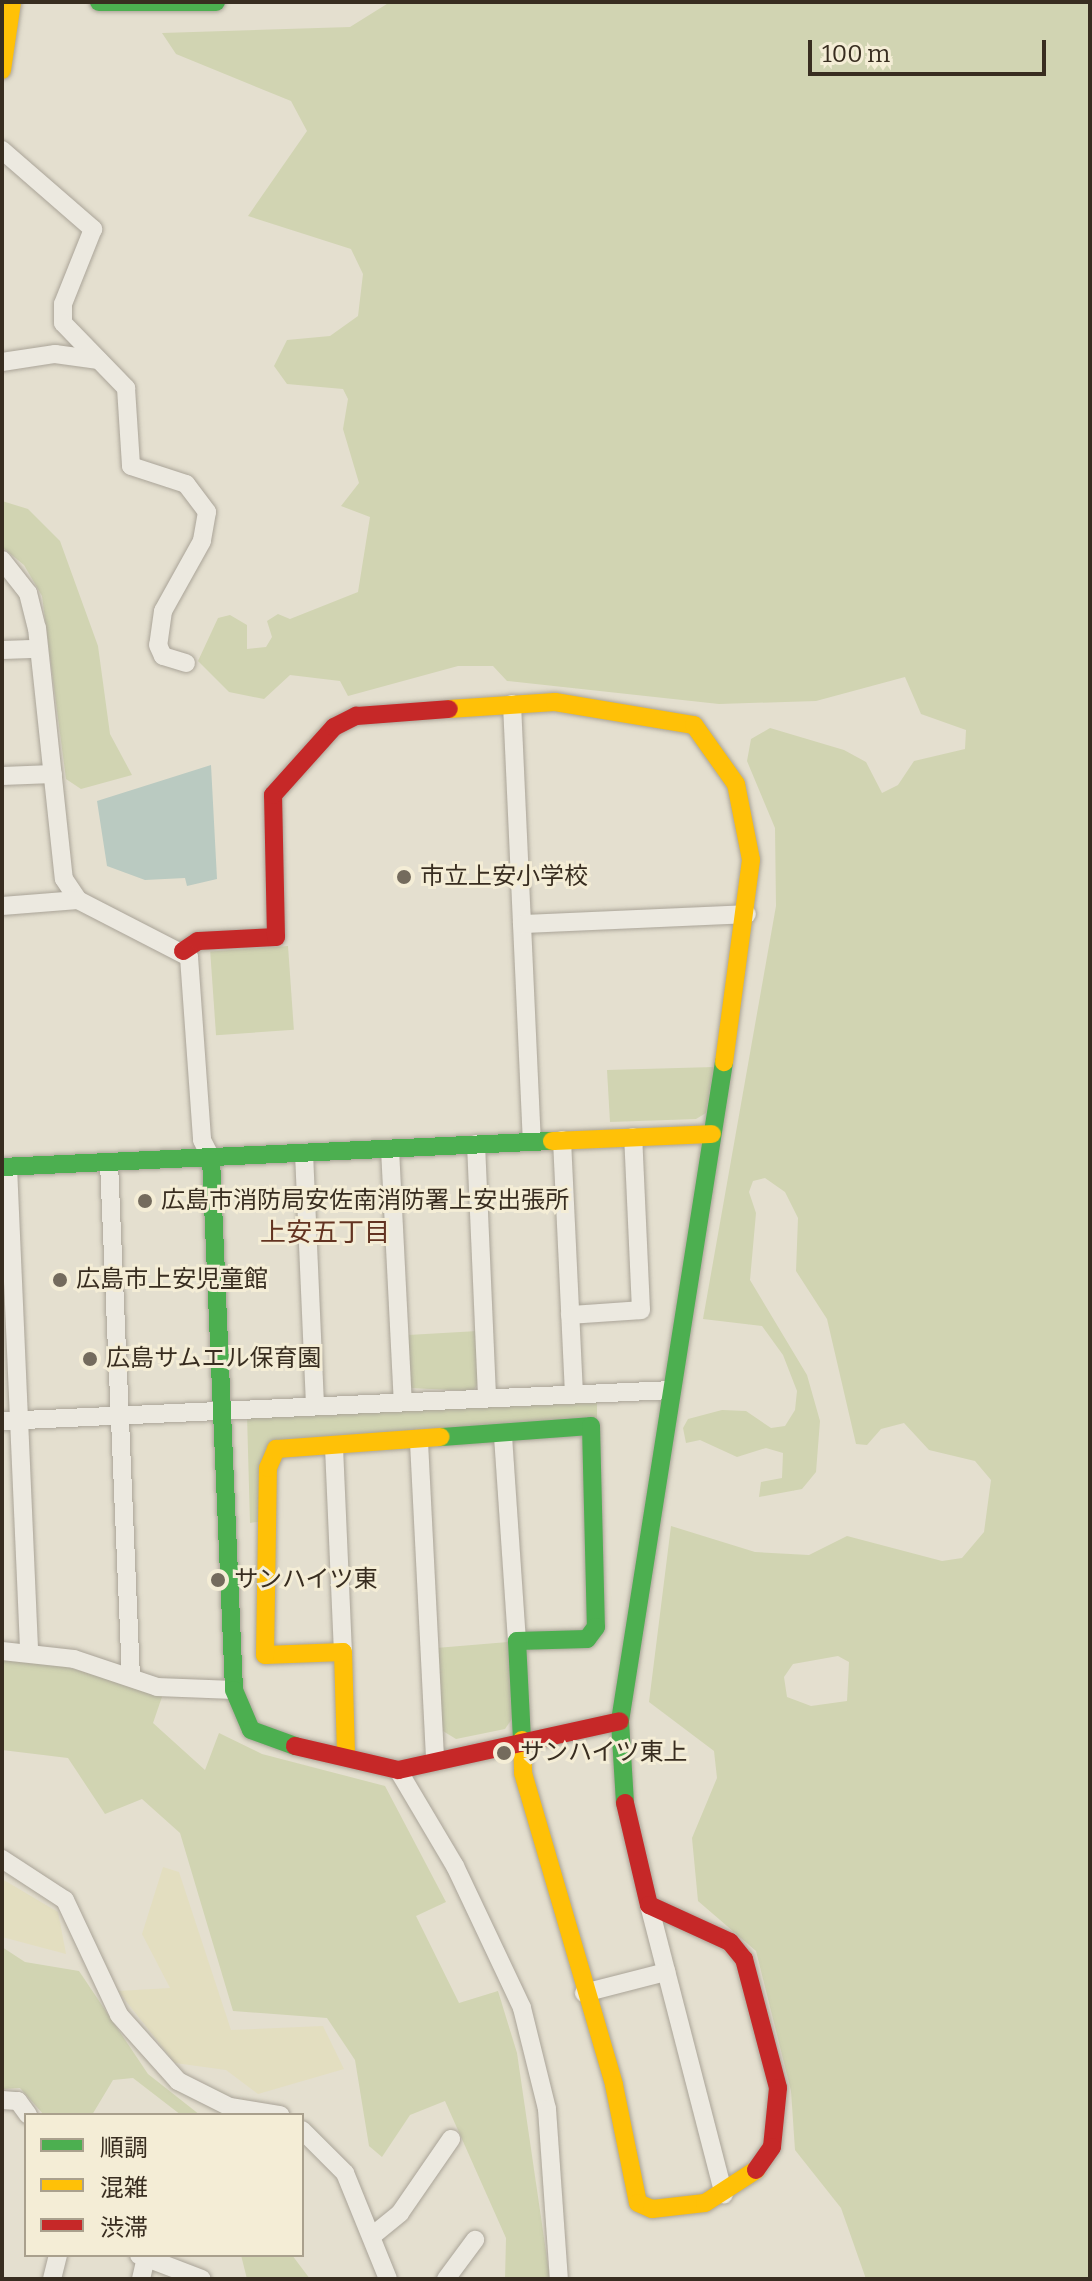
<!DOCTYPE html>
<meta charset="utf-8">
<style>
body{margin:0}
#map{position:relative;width:1092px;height:2281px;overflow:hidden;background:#e4dfcf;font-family:Bitter,"Noto Sans JP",serif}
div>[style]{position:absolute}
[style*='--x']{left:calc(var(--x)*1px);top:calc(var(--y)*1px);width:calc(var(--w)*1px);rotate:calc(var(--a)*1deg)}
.farmland>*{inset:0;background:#e3dec0}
.green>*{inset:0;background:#d1d4b2;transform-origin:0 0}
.water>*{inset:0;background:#bacac1}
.roads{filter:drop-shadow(0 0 2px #aaa498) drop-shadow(0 0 2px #aaa498)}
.street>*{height:18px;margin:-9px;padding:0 9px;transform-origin:9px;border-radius:9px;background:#ece9e0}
.fast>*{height:18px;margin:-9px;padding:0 9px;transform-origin:9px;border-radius:9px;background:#4caf50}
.slow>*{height:18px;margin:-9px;padding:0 9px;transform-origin:9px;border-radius:9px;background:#ffc107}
.jam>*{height:18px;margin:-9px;padding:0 9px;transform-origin:9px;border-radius:9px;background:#c62828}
.dots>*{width:22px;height:22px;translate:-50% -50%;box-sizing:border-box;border:4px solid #f4edd6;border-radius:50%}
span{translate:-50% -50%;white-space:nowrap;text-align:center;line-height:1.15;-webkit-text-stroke:6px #f4edd6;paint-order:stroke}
.poi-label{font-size:24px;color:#382d20}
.left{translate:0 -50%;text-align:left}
.neighbourhood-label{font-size:26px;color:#633321}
.frame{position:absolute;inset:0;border:4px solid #382d20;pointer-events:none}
.legend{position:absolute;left:24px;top:2113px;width:280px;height:144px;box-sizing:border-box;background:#f4edd6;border:2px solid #a9a08d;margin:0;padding:10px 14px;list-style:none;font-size:24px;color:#382d20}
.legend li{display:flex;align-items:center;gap:16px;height:40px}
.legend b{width:40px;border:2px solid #a9a08d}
.scale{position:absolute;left:808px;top:40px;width:238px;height:36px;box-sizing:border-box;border:4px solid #382d20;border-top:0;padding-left:10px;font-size:24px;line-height:28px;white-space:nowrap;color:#382d20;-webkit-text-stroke:6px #f4edd6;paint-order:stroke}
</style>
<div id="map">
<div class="farmland">
<div style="clip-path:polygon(163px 1867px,179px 1872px,231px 2030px,323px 2026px,344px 2069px,258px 2094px,226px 2070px,175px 2063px,118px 1991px,170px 1988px,142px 1934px)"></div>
<div style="clip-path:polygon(2px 1879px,58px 1912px,66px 1954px,2px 1937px)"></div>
</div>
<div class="green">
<div style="clip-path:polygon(evenodd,390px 2px,1090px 2px,1090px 2279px,866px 2279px,841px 2208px,795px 2150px,791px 2091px,756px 1951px,698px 1901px,692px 1838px,717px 1778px,714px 1751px,649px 1702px,671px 1526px,755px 1552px,809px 1555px,847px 1536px,942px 1561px,962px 1558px,984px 1532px,991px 1480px,975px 1461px,929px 1450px,904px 1423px,881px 1429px,867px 1445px,856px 1444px,827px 1319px,796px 1271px,798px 1218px,785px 1192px,765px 1178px,753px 1181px,749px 1192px,756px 1213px,750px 1280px,807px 1375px,820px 1421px,816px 1472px,802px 1489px,759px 1497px,761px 1482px,782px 1478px,783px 1453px,766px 1448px,737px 1457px,700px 1440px,686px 1443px,683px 1428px,688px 1419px,722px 1410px,746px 1411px,771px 1428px,785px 1426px,795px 1410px,797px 1391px,783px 1355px,762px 1326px,703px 1319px,776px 906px,775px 828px,747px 761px,751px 739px,770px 728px,844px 750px,866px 762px,882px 793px,898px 785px,914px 761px,965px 749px,966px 730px,921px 714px,905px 677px,816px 701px,719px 704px,507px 681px,493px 666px,458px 666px,348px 696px,340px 681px,290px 675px,264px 699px,229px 692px,198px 661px,218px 618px,230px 615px,247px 625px,247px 649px,266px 647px,272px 637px,267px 621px,278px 614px,290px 619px,358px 592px,370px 517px,341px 506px,359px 483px,343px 429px,348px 399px,343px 389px,287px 384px,274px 366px,287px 340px,330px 336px,358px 316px,363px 274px,351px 249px,248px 216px,307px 131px,291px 101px,176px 54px,162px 33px,350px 27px,390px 2px,838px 1656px,849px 1662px,847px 1701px,811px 1706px,787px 1697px,784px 1677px,793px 1664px,838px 1656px)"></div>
<div style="clip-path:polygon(2px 501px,28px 509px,60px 541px,98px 646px,110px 734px,132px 775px,81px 789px,66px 779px,42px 596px,24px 565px,2px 547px)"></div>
<div style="left:288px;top:946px;width:84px;height:78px;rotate:86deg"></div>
<div style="clip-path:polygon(714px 1067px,706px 1113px,696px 1119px,610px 1122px,607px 1070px)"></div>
<div style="clip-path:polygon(478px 1331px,479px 1382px,473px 1391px,410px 1388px,408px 1335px)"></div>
<div style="clip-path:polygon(597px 1399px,597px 1421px,275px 1443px,263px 1521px,250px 1523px,247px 1415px)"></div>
<div style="clip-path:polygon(508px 1642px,514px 1716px,505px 1729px,456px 1739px,443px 1731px,436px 1648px)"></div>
<div style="clip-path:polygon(30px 1657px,163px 1694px,153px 1723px,205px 1770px,219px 1733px,262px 1754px,385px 1786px,446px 1902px,416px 1916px,459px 2003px,498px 1991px,517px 2053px,550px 2279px,505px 2279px,506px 2238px,445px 2101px,410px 2115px,382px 2157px,369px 2146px,355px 2060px,327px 2018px,233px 2011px,180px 1833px,142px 1799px,105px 1814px,68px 1758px,2px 1750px,2px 1659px)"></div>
<div style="clip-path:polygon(2px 1947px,25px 1962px,79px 1971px,148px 2074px,200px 2115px,181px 2115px,133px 2078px,113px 2080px,92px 2115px,44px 2115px,20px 2088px,2px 2089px)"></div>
<div style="clip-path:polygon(241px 2255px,292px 2255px,310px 2279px,247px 2279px)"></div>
</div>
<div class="water">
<div style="clip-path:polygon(211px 765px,217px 879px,187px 886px,185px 878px,145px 880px,107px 866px,97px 801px)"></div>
</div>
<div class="roads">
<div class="street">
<div style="--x:2;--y:150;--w:121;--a:41"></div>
<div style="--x:93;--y:229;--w:81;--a:111.8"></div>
<div style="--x:63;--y:304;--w:19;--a:90"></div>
<div style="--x:63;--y:323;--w:91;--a:45.9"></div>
<div style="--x:126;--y:388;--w:78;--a:86.3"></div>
<div style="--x:131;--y:466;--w:58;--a:18.1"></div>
<div style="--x:186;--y:484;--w:35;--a:53"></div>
<div style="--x:207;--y:512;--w:29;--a:100"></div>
<div style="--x:202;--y:541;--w:80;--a:119.1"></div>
<div style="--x:163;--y:611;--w:34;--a:98"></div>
<div style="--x:158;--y:645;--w:12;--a:66"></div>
<div style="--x:163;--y:656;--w:24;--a:17"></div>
<div style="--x:2;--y:362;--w:54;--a:-8.6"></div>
<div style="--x:55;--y:354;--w:44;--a:7.8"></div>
<div style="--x:2;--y:560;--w:42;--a:51.8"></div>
<div style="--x:28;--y:593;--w:36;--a:76"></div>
<div style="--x:37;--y:628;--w:252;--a:83.9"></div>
<div style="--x:64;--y:879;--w:25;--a:56"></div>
<div style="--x:78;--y:900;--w:125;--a:27.2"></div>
<div style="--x:189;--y:957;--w:183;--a:85.9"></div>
<div style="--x:202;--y:1140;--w:20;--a:63"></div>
<div style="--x:2;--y:650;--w:37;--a:-2"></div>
<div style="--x:512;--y:704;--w:437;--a:87.4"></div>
<div style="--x:2;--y:776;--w:51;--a:-2.2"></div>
<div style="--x:2;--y:906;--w:76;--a:-4.5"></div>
<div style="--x:522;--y:924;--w:225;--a:-2.5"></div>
<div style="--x:562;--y:1140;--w:254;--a:87.3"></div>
<div style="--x:476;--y:1144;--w:254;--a:87.5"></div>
<div style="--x:390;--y:1149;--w:253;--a:87.1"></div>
<div style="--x:304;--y:1153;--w:253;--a:87.5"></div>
<div style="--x:109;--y:1163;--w:514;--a:87.55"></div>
<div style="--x:8;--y:1167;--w:483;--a:87.5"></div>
<div style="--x:570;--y:1315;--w:71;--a:-4"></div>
<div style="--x:641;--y:1310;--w:173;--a:-92.6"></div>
<div style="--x:2;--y:1421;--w:670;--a:-2.65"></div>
<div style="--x:503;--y:1436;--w:205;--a:86.1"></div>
<div style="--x:419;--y:1442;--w:316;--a:87.1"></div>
<div style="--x:334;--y:1447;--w:205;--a:87.5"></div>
<div style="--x:2;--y:1651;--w:72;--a:6.3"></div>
<div style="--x:74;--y:1659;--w:88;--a:18.6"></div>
<div style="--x:157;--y:1687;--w:77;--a:2.2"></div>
<div style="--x:398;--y:1770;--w:112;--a:59.3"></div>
<div style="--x:455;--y:1866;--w:157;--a:64.7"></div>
<div style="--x:522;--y:2008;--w:104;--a:76.1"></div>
<div style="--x:547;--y:2109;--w:170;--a:86"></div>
<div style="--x:2;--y:1859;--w:75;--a:33.1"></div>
<div style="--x:65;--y:1900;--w:127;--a:64.8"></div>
<div style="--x:119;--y:2015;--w:89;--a:48.2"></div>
<div style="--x:178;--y:2081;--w:58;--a:26.6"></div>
<div style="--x:230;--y:2107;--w:51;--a:9.1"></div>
<div style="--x:649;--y:1905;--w:299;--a:75.5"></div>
<div style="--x:584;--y:1993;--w:85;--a:-14.4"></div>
<div style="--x:2;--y:2100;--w:16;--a:4"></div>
<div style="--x:18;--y:2101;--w:17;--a:54"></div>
<div style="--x:302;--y:2130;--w:61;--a:45"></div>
<div style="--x:345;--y:2173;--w:114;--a:67.9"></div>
<div style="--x:372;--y:2236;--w:36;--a:-39"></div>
<div style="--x:400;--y:2213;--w:90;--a:-55.4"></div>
<div style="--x:139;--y:2255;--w:67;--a:20.9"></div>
<div style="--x:52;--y:2279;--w:25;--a:-76"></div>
<div style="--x:141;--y:2279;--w:22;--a:-77"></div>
<div style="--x:446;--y:2279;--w:49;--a:-53.4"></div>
</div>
<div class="fast">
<div style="--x:99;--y:2;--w:117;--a:0"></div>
<div style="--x:211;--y:1158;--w:532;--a:87.52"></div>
<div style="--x:234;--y:1690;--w:43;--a:67"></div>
<div style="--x:251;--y:1730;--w:47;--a:20"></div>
<div style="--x:2;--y:1167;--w:551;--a:-2.71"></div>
<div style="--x:441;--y:1437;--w:150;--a:-4.2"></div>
<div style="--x:591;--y:1426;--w:201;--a:88.6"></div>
<div style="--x:596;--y:1627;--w:15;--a:127"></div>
<div style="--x:587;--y:1639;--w:70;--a:178.4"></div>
<div style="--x:517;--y:1641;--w:99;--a:87.1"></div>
<div style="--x:625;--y:1803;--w:82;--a:-93.5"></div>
<div style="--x:620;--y:1721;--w:667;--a:-81.03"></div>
</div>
<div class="slow">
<div style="--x:2;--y:70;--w:69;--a:-81.6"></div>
<div style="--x:449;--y:709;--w:106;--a:-3.8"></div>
<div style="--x:555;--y:702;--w:141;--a:9.4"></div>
<div style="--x:694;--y:725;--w:72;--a:54.6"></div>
<div style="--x:736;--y:784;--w:77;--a:78.8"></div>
<div style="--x:751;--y:860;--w:204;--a:97.6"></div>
<div style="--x:552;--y:1141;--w:160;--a:-2.5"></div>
<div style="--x:522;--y:1740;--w:33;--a:88"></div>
<div style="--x:523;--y:1773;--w:325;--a:73.7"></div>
<div style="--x:614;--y:2085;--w:120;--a:78.5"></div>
<div style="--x:638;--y:2203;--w:15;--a:23"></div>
<div style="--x:652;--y:2209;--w:53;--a:-6.5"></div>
<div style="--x:705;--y:2203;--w:61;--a:-32.9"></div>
<div style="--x:346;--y:1753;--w:101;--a:-91.7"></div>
<div style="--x:343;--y:1652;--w:78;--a:177.8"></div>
<div style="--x:265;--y:1655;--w:187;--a:-89.1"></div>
<div style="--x:268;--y:1468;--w:21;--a:-67"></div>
<div style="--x:276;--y:1449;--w:165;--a:-4.2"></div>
</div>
<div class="jam">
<div style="--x:183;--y:951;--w:18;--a:-34"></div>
<div style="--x:198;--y:941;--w:78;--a:-2.9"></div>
<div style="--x:276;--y:937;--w:142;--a:-91.2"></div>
<div style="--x:273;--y:795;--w:91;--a:-48.1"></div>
<div style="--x:334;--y:727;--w:25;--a:-27"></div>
<div style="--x:356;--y:716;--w:93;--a:-4.3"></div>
<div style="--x:295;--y:1746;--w:106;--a:13.1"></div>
<div style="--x:398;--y:1770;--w:227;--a:-12.4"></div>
<div style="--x:625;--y:1803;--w:105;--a:76.8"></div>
<div style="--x:649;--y:1905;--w:89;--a:24.6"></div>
<div style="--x:730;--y:1942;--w:22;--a:51"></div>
<div style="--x:744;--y:1959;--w:133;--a:75.2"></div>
<div style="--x:778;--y:2088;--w:59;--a:95.8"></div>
<div style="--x:772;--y:2147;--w:28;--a:125"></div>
</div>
</div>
<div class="dots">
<div style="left:404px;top:877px;background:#746b5d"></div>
<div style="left:145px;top:1201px;background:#746b5d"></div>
<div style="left:60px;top:1280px;background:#746b5d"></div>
<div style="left:90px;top:1359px;background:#746b5d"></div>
<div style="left:218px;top:1580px;background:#746b5d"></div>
<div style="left:504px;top:1753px;background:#746b5d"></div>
</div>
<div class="poi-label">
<span class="left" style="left:420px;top:877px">市立上安小学校</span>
<span class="left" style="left:161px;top:1201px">広島市消防局安佐南消防署上安出張所</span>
<span class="left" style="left:76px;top:1280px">広島市上安児童館</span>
<span class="left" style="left:106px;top:1359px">広島サムエル保育園</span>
<span class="left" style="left:234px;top:1580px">サンハイツ東</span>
<span class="left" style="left:520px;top:1753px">サンハイツ東上</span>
</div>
<div class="neighbourhood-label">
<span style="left:325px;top:1233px">上安五丁目</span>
</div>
<div class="frame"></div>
<ul class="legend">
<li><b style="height:10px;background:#4caf50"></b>順調</li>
<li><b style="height:10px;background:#ffc107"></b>混雑</li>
<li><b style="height:10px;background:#c62828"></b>渋滞</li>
</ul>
<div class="scale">100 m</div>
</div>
